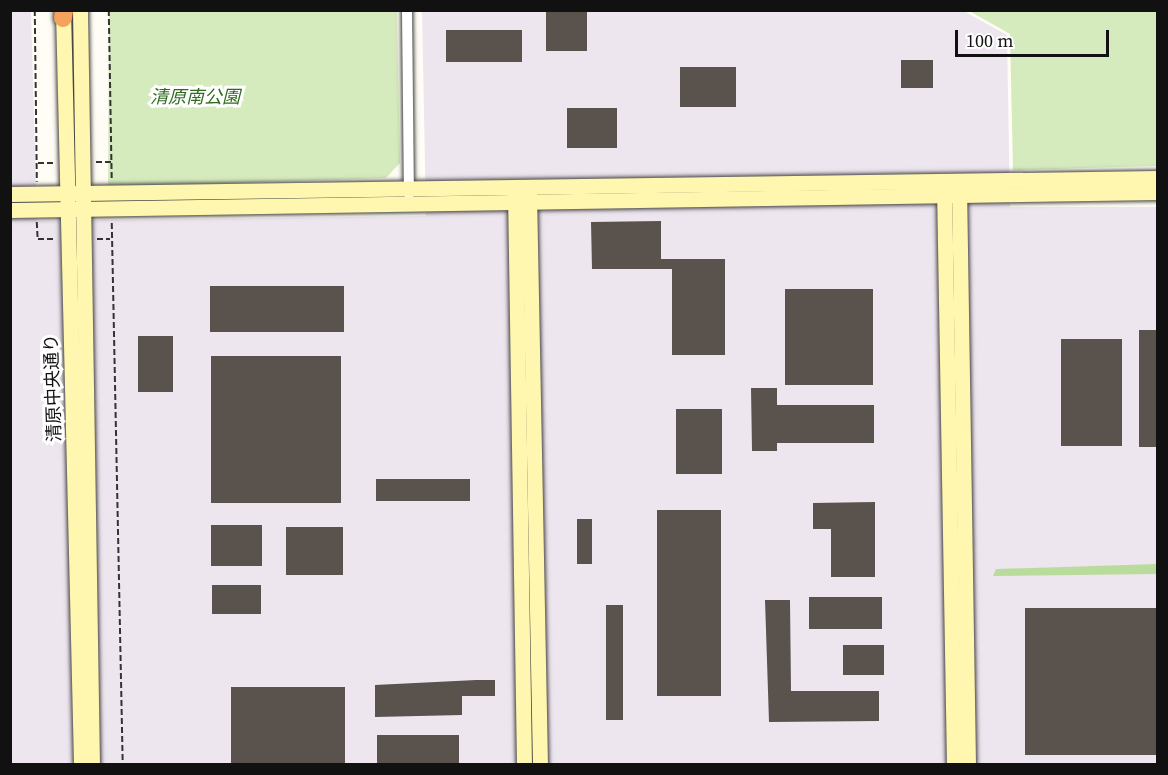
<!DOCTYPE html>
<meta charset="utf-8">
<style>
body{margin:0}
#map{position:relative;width:1168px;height:775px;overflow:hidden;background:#fffdf5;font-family:"Source Serif 4","Noto Sans JP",serif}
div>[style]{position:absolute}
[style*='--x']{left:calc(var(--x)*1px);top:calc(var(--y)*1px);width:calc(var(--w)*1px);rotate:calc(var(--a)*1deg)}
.industrial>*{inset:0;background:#eee6ef}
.green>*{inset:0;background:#d5ebbd}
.forest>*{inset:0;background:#b9dc9c}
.building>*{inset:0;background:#5a524d;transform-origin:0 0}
.path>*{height:1.5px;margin-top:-0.75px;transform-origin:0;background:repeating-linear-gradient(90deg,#333 0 6px,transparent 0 9px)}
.roads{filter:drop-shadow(0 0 2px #444) drop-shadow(0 0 2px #444)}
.street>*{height:10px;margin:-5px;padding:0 5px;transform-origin:5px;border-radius:5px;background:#fff}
.secondary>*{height:15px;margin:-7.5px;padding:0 7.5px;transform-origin:7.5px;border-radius:7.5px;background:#fff6b0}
.highway>*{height:18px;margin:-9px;padding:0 9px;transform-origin:9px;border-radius:9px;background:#f5a25d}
span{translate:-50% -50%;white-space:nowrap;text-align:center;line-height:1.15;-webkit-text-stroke:6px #fff;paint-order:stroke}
.park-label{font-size:18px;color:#2f6b1f;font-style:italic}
.street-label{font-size:18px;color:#111}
.frame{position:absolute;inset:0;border:12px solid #111;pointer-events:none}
.scale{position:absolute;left:955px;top:30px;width:154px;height:27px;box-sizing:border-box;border:3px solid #111;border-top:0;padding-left:8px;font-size:18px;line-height:21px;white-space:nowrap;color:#111;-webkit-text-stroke:4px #fff;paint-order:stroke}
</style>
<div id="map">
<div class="industrial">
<div style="clip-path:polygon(962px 10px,1007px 35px,1010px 207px,1157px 207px,1157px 764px,11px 764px,10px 11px,31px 11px,37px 221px,426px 216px,422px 11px)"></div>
</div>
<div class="green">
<div style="clip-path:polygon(109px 11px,397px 11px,400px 163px,386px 178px,108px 187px)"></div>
<div style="clip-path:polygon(969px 11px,1157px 11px,1157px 166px,1013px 170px,1010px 34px)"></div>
</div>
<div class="forest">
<div style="clip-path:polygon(1157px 564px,1157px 574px,993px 576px,996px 569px)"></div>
</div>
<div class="building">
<div style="left:546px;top:10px;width:41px;height:41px"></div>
<div style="left:446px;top:30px;width:76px;height:32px"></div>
<div style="left:901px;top:60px;width:32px;height:28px"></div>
<div style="left:680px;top:67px;width:56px;height:40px"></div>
<div style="left:567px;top:108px;width:50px;height:40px"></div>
<div style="clip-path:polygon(661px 221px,661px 259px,725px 259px,725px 355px,672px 355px,672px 269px,592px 269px,591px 222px)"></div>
<div style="left:344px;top:286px;width:46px;height:134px;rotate:90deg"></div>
<div style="left:785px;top:289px;width:88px;height:96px"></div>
<div style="left:1139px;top:330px;width:19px;height:117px"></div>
<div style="left:138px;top:336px;width:35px;height:56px"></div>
<div style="left:1122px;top:339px;width:107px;height:61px;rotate:90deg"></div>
<div style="left:211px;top:356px;width:130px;height:147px"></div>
<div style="clip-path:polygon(751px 388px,777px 388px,777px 405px,874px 405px,874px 443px,777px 443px,777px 451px,752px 451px)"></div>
<div style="left:676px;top:409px;width:46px;height:65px"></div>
<div style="left:470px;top:479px;width:22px;height:94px;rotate:90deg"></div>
<div style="clip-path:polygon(875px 502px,875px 577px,831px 577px,831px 529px,813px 529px,813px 503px)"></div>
<div style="left:721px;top:510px;width:186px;height:64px;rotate:90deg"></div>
<div style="left:577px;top:519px;width:15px;height:45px"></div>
<div style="left:211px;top:525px;width:51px;height:41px"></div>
<div style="left:343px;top:527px;width:48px;height:57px;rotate:90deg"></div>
<div style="left:212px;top:585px;width:49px;height:29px"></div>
<div style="left:809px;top:597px;width:73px;height:32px"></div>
<div style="clip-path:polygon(765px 600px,790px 600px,791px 691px,879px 691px,879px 721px,769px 722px)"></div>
<div style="left:606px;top:605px;width:17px;height:115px"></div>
<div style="left:1158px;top:608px;width:147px;height:133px;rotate:90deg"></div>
<div style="left:843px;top:645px;width:41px;height:30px"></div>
<div style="clip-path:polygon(476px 680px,495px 680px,495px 696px,462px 696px,462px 715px,375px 717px,375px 685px)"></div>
<div style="left:231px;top:687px;width:114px;height:78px"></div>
<div style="left:459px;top:735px;width:28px;height:82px;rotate:90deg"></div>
</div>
<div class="path">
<div style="--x:35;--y:10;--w:172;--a:89.3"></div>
<div style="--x:109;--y:10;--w:170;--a:89"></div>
<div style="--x:96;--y:162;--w:16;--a:0"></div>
<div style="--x:38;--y:163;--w:16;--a:0"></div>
<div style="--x:37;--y:222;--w:17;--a:87"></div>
<div style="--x:38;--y:239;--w:17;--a:0"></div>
<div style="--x:112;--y:223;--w:541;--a:88.84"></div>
<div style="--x:97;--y:239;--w:13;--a:0"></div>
</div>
<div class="roads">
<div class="street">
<div style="--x:407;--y:10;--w:184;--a:89.4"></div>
</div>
<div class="secondary">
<div style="--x:63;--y:10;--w:754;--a:88.63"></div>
<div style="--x:80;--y:10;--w:754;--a:89.09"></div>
<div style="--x:959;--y:185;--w:579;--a:89.11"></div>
<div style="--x:944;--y:186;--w:578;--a:89.01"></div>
<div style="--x:515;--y:192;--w:572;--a:89.1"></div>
<div style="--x:529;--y:193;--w:571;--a:88.9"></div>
<div style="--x:10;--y:194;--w:1148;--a:-0.8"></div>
<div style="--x:10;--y:210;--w:1148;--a:-0.9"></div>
</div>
<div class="highway">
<div style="--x:63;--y:18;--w:8;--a:-83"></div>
</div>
</div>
<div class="park-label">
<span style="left:195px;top:97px">清原南公園</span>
</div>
<div class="street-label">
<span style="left:53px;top:388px;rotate:-92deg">清原中央通り</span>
</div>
<div class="frame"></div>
<div class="scale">100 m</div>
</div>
